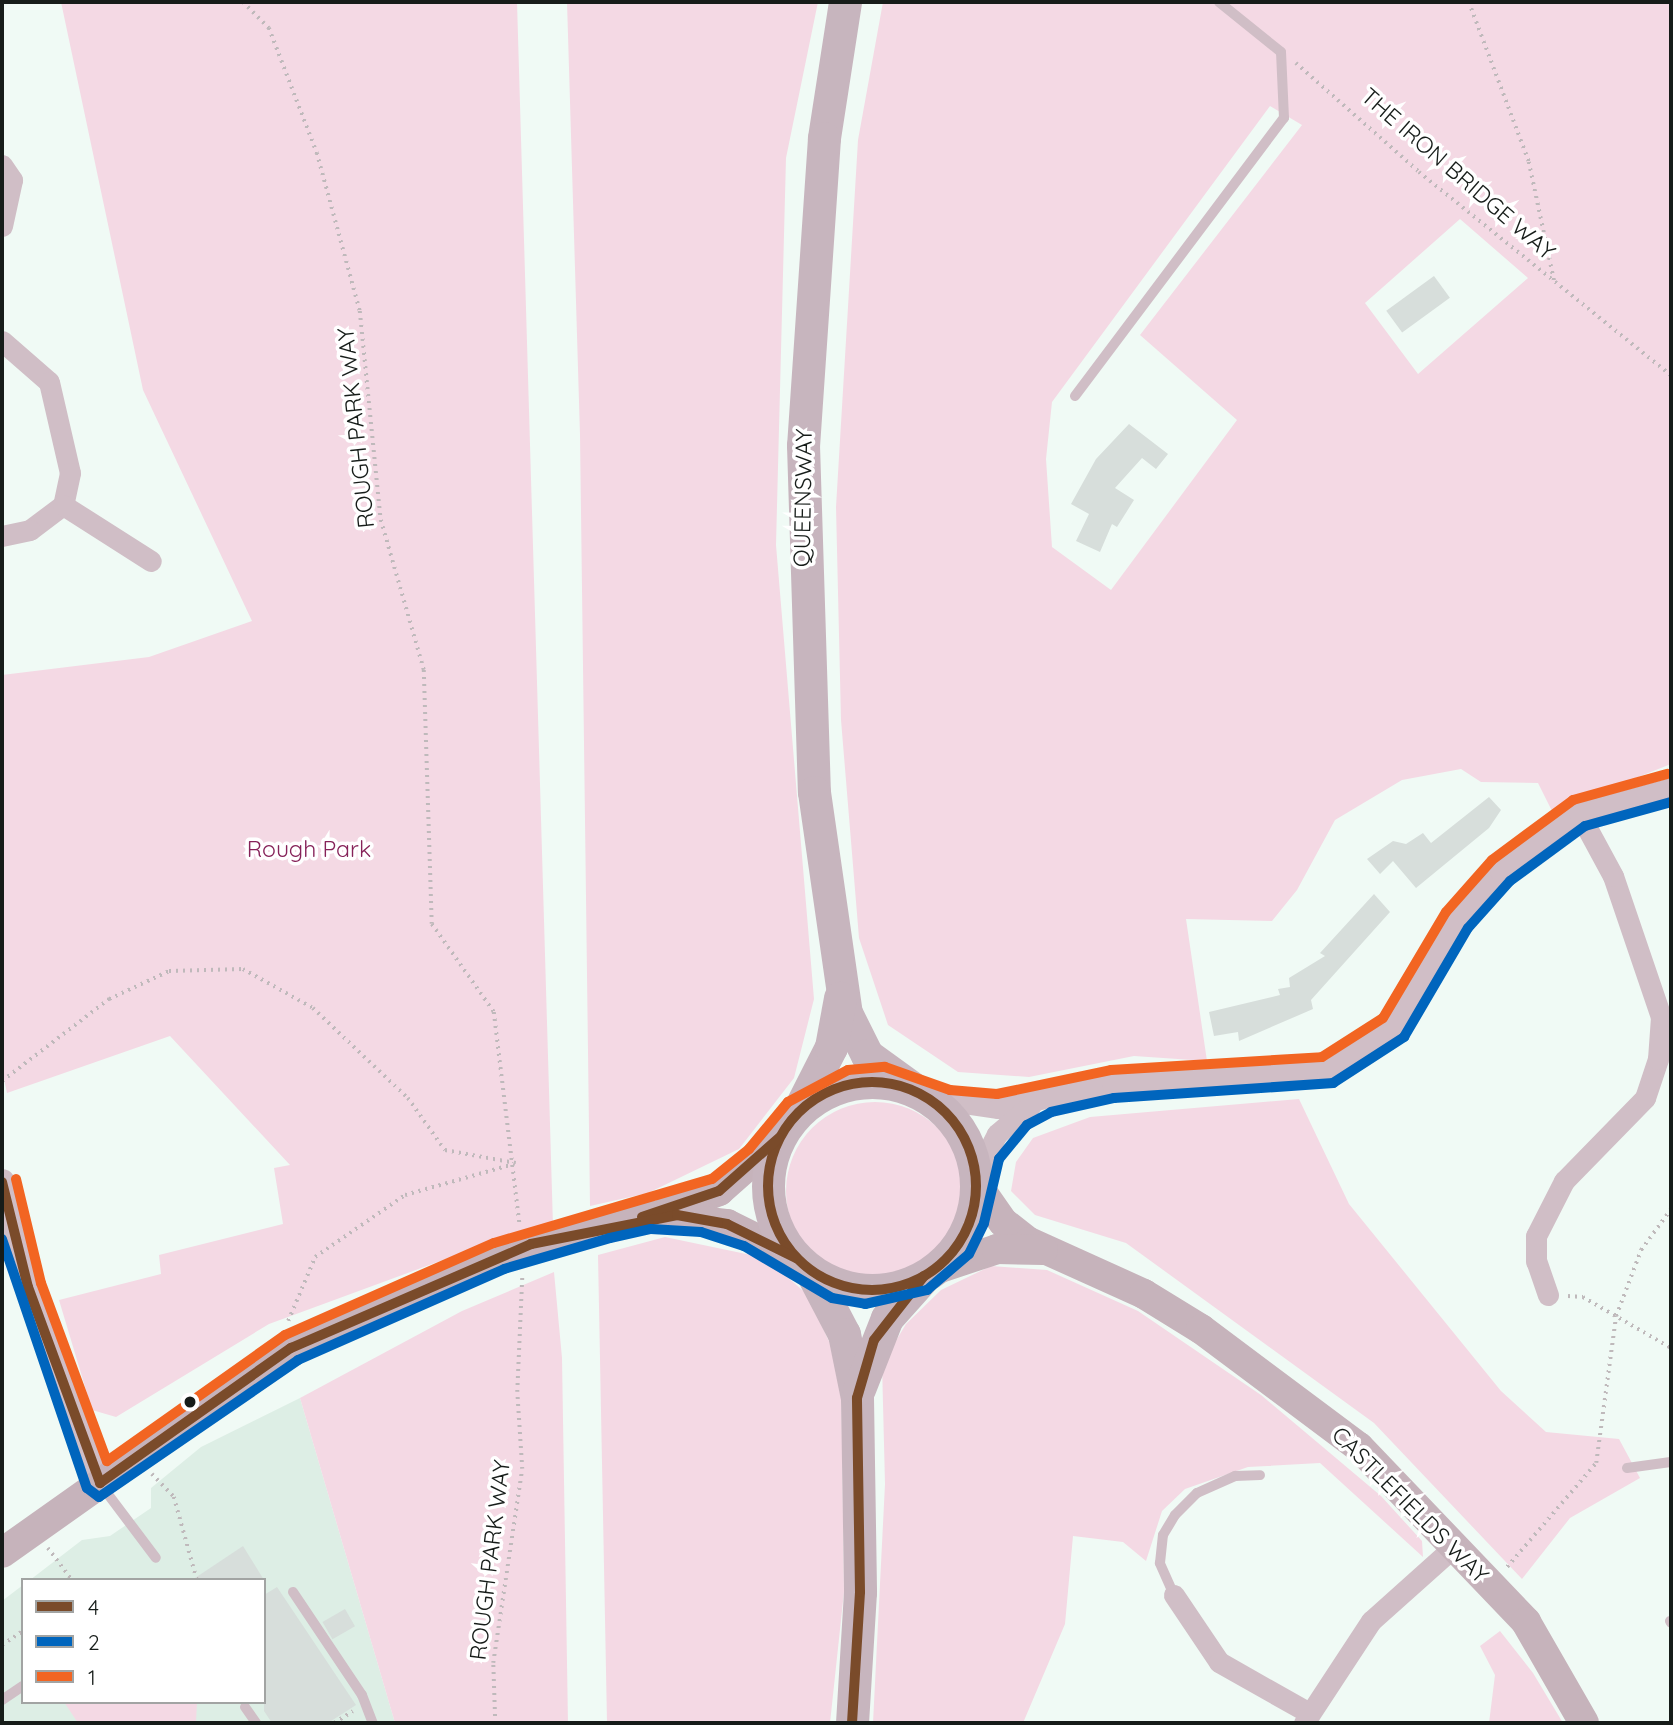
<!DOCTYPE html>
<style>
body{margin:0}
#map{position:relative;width:1673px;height:1725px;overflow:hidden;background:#f0faf5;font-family:Quicksand,sans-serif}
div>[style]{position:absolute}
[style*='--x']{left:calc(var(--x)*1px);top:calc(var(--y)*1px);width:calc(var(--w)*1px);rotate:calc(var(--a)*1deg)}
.built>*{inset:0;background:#ddeee5}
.green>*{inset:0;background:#f4d9e4}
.round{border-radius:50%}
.building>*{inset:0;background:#d7dedb;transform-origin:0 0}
.path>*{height:3.5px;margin-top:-1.75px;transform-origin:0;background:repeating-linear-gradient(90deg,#bfb9bb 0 2px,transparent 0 7px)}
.service>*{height:10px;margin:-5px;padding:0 5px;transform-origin:5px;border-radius:5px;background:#d0bec6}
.minor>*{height:21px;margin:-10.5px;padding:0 10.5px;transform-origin:10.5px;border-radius:10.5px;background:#d0bec6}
.tertiary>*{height:26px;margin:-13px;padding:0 13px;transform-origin:13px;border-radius:13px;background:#d0bec6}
.secondary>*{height:30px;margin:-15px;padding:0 15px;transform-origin:15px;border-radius:15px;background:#c6b3bb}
.primary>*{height:33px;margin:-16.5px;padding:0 16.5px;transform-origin:16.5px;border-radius:16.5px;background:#c7b5be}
.primary>.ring{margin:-16.5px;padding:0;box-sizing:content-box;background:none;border:33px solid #c7b5be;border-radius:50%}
.secondary-bridge>*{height:30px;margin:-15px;padding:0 15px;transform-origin:15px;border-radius:15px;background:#c6b3bb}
.bus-1>*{height:10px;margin:-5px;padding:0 5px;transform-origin:5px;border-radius:5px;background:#7a4b2a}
.bus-1>.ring{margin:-5px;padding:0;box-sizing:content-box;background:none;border:10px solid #7a4b2a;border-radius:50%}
.bus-2>*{height:10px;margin:-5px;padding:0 5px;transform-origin:5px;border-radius:5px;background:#0065bd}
.bus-3>*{height:10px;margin:-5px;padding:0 5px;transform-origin:5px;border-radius:5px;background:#f26522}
.dots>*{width:19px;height:19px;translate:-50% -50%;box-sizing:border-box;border:4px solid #fff;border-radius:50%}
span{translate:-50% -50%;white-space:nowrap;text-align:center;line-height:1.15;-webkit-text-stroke:7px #fff;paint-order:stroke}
.street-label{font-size:23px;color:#161c19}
.park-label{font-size:23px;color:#862259}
.frame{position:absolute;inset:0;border:4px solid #161c19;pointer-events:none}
.legend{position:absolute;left:21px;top:1578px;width:245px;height:126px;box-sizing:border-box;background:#fff;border:2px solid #a2a4a3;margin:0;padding:9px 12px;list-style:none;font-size:21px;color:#161c19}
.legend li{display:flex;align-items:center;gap:14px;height:35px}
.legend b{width:35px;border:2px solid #a2a4a3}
</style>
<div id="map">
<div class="built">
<div style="clip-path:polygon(300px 1398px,395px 1723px,2px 1723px,2px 1601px,23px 1585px,23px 1702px,264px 1702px,264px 1580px,30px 1580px,82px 1540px,110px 1536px,151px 1508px,151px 1488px,201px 1447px)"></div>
</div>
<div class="green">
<div style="clip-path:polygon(61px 2px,517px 2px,553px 1226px,511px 1235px,269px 1324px,116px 1417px,92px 1410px,59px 1300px,161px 1274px,159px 1255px,283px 1224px,274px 1168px,290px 1165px,170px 1036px,7px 1093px,2px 1070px,2px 675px,149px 657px,252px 621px,143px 390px)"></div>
<div style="clip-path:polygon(567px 2px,818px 2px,786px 158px,776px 545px,814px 999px,794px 1078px,739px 1149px,648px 1193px,590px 1206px,580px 435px)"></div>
<div style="clip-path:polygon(evenodd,883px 2px,1671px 2px,1671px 764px,1552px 811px,1538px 783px,1481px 782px,1461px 769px,1402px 780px,1335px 820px,1297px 890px,1272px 921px,1186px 919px,1207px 1061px,1134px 1056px,1029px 1077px,958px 1072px,888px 1025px,859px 938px,841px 720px,836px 507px,858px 140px,883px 2px,1270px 106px,1302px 125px,1140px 335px,1237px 420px,1111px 590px,1052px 547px,1046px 459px,1052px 402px,1270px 106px,883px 2px,1460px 219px,1528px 278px,1418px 374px,1365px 303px,1460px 219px)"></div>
<div style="clip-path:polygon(1299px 1099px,1349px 1204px,1501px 1391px,1546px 1432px,1619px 1439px,1640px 1478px,1570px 1518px,1522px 1579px,1374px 1423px,1126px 1243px,1035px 1215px,1011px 1191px,1016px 1162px,1033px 1138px,1090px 1117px)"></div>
<div class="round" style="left:786px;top:1102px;width:178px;height:178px"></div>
<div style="clip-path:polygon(665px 1237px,765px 1258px,807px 1294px,841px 1367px,844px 1592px,830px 1723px,607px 1723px,598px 1255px)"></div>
<div style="clip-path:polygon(991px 1266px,1047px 1270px,1138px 1311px,1261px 1395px,1381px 1496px,1422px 1541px,1423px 1557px,1320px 1463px,1248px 1467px,1185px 1489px,1162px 1511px,1146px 1561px,1123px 1542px,1073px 1536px,1065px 1624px,1023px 1723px,873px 1723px,885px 1484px,882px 1364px,906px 1324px,941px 1290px)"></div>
<div style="clip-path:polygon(554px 1272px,562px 1358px,568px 1723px,395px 1723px,300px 1398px,462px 1311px)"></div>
<div style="clip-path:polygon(1500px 1631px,1533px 1673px,1563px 1723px,1489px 1723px,1495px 1675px,1480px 1646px)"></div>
<div style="clip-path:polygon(64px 1702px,197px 1702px,196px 1722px,78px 1723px)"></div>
</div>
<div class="building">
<div style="left:1434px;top:276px;width:27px;height:59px;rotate:54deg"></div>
<div style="clip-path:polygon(1129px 424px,1168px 454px,1156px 469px,1142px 458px,1115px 488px,1134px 500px,1117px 527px,1112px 524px,1100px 552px,1076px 541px,1089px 514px,1071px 504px,1096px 459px)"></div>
<div style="clip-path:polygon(1489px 797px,1501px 810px,1489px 828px,1416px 888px,1393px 861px,1380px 874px,1367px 859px,1393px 841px,1406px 844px,1423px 833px,1431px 843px)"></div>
<div style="clip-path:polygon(1374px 894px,1390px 912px,1311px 1000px,1313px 1009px,1239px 1041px,1238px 1032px,1214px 1036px,1209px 1012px,1280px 995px,1278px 989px,1290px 987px,1289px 978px,1325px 956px,1320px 953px)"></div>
<div style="clip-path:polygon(243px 1546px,264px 1580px,192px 1580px)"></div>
<div style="clip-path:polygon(277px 1587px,356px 1705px,328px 1723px,272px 1723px,264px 1711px,264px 1595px)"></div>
<div style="left:345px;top:1609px;width:20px;height:26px;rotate:60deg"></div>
</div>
<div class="path">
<div style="--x:243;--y:2;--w:37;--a:45"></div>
<div style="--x:269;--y:28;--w:134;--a:69"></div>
<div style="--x:317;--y:153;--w:164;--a:74.8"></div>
<div style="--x:360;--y:311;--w:210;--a:84.3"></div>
<div style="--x:381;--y:520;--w:156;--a:74"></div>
<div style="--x:424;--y:670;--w:254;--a:88.2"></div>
<div style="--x:432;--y:924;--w:108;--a:54.8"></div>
<div style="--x:494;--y:1012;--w:216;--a:83.1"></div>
<div style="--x:1469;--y:2;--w:171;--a:69.4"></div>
<div style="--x:1529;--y:162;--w:125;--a:78"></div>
<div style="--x:1296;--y:63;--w:164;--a:41.5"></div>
<div style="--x:1419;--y:172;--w:324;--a:38.9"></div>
<div style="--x:2;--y:1081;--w:135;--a:-37.5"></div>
<div style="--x:109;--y:999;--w:66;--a:-25"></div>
<div style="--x:169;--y:971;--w:74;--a:-1.5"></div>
<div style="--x:243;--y:969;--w:80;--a:29.1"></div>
<div style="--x:313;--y:1008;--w:131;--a:43.5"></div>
<div style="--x:408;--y:1098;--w:64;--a:54.6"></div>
<div style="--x:445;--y:1150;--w:72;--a:10.4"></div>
<div style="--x:1568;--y:1296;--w:15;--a:4"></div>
<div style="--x:1583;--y:1297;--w:102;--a:30.1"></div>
<div style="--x:288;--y:1321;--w:69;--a:-67.1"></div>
<div style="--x:315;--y:1257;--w:109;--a:-34.6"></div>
<div style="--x:405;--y:1195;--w:113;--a:-15.9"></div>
<div style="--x:152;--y:1474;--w:32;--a:46"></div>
<div style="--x:174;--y:1497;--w:86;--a:74.5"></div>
<div style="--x:48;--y:1548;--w:40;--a:53"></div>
<div style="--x:1507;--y:1567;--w:137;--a:-49.4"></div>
<div style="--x:1596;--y:1463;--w:148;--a:-82.3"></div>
<div style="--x:1616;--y:1316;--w:71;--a:-69.3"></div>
<div style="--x:1641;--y:1250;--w:51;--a:-53.8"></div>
<div style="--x:2;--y:1645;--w:25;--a:-34"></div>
<div style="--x:334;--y:1723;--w:22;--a:-32"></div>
<div style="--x:495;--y:1723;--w:60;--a:-91.9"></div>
<div style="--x:493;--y:1663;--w:196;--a:-81.5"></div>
<div style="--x:522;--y:1469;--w:77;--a:-93.7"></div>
<div style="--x:517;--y:1392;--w:116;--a:-87.5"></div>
</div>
<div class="service">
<div style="--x:1075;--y:396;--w:348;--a:-53.1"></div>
<div style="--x:1284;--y:118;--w:66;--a:-92.6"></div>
<div style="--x:1281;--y:52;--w:80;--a:-141.1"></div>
<div style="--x:1627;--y:1468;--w:44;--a:-7.8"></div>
<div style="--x:101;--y:1485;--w:91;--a:53"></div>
<div style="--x:293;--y:1592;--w:124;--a:56.2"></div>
<div style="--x:362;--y:1695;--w:30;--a:69"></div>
<div style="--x:1174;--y:1595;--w:35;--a:-114"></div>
<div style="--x:1160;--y:1563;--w:28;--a:-84"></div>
<div style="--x:1163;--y:1535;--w:23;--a:-59"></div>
<div style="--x:1175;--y:1515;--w:31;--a:-45"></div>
<div style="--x:1197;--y:1493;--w:42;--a:-24.1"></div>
<div style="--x:1235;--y:1476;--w:25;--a:-2"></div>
<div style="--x:1670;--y:1621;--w:2;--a:63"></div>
<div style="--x:2;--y:1700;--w:25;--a:-34"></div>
<div style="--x:245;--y:1707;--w:19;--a:55"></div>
</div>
<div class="minor">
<div style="--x:2;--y:165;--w:18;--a:56"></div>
<div style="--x:12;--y:180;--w:47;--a:102.3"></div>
<div style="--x:2;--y:341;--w:62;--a:41.1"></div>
<div style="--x:49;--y:382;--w:93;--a:77"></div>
<div style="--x:70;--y:473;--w:33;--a:102"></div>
<div style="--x:63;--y:505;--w:41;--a:142.9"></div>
<div style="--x:30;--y:530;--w:29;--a:168"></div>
<div style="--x:63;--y:505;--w:104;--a:32.5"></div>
<div style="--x:930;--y:1098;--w:69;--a:8.4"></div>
<div style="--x:998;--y:1108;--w:116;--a:-11.9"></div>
<div style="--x:1112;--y:1084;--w:215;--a:-3.5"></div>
<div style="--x:1327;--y:1071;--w:79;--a:-33.1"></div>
<div style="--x:1393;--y:1028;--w:126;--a:-59.3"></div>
<div style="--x:1457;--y:920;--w:65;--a:-48.7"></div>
<div style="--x:1500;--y:871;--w:98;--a:-36.3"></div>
<div style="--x:1579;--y:813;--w:95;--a:-15.2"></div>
<div style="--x:976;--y:1175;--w:46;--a:-62.9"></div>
<div style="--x:997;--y:1134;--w:45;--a:-40.5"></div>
<div style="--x:1548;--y:1295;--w:36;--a:-109"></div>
<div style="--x:1536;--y:1261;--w:25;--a:-90"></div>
<div style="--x:1536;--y:1236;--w:62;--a:-63"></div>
<div style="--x:1564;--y:1181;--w:116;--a:-45.7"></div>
<div style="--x:1645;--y:1098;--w:41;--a:-71.6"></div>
<div style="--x:1658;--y:1059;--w:42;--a:-85.9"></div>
<div style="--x:1661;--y:1017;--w:149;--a:-108.8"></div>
<div style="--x:1613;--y:876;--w:72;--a:-118.4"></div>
<div style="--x:1174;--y:1595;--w:81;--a:56.1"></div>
<div style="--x:1219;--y:1662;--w:103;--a:29.5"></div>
<div style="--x:1304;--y:1723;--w:122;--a:-56.7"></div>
<div style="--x:1371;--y:1621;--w:113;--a:-41.8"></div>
</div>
<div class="tertiary">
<div style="--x:2;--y:1182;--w:108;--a:76.1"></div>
<div style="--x:28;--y:1287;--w:209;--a:69.8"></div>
</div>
<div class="secondary">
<div style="--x:977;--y:1185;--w:45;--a:54.9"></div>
<div style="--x:1003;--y:1222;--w:33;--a:38"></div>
<div style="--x:1029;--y:1242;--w:126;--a:24.3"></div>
<div style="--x:1144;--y:1294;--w:67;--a:31.6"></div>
<div style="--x:1201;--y:1329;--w:197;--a:36.8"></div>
<div style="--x:1359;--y:1447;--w:242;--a:46.3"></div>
<div style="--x:1526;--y:1622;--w:116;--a:60.1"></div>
<div style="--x:667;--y:1211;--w:56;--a:-21"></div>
<div style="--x:719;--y:1191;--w:80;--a:-41.5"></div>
<div style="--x:650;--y:1215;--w:78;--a:6.7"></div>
<div style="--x:727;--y:1224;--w:77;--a:26.2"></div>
<div style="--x:934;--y:1270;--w:66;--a:-18.4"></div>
<div style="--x:997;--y:1249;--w:46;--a:1.2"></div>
<div style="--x:2;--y:1553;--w:354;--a:-35.3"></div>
<div style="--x:291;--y:1348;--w:227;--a:-23.9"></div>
</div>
<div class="primary">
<div style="--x:845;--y:2;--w:138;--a:98.8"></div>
<div style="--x:824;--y:138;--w:308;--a:93.9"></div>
<div style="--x:803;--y:445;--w:347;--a:88.2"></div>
<div style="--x:814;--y:792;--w:223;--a:81.8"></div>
<div style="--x:846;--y:1013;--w:47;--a:63.4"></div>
<div style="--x:867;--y:1055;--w:58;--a:35.9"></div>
<div class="ring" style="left:768px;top:1082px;width:175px;height:175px"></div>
<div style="--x:799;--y:1110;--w:71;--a:-63.1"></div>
<div style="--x:831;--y:1047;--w:50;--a:-79.6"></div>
<div style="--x:811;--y:1271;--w:71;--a:62.4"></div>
<div style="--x:844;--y:1334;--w:65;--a:78.5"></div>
<div style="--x:857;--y:1398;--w:194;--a:89.1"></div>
<div style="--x:860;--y:1592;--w:131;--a:93.5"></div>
<div style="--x:859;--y:1389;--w:76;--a:-68.5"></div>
<div style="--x:887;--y:1318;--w:51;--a:-48.2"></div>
</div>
<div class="secondary-bridge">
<div style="--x:499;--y:1256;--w:156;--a:-15.2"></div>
</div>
<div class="bus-1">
<div class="ring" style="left:768px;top:1082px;width:198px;height:198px"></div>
<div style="--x:2;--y:1182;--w:108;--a:76.1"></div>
<div style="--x:28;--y:1287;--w:209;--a:69.8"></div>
<div style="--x:642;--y:1217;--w:81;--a:-18.7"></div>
<div style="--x:719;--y:1191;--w:80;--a:-41.5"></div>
<div style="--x:100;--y:1483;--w:234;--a:-35.3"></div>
<div style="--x:291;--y:1348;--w:262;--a:-23.4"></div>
<div style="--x:531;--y:1244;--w:149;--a:-11.2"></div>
<div style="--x:677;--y:1215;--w:51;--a:10.2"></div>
<div style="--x:727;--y:1224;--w:77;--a:26.2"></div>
<div style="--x:852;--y:1723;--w:131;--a:-86.5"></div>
<div style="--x:860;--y:1592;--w:194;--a:-90.9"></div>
<div style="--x:857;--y:1398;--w:60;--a:-73.7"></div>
<div style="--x:874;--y:1340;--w:81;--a:-52"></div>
</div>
<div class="bus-2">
<div style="--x:2;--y:1239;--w:263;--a:71.2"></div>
<div style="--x:87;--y:1488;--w:15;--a:37"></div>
<div style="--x:99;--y:1497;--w:242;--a:-34.5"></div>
<div style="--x:298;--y:1360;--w:225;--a:-23.8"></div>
<div style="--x:504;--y:1269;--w:110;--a:-16.3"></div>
<div style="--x:610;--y:1238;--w:42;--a:-12.4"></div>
<div style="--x:651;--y:1229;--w:50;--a:3.4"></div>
<div style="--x:701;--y:1232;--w:45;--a:18"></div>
<div style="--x:744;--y:1246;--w:102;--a:30.6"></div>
<div style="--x:832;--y:1298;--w:34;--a:10"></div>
<div style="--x:865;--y:1304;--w:64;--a:-12.7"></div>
<div style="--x:927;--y:1290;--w:55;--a:-40.6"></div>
<div style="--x:969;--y:1254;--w:34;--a:-64"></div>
<div style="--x:984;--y:1223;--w:66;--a:-76.8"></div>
<div style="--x:999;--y:1159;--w:44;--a:-50.5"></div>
<div style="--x:1027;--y:1125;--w:27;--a:-28"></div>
<div style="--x:1051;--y:1112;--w:65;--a:-12.5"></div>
<div style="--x:1114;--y:1098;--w:220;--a:-3.9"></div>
<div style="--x:1333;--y:1083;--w:85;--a:-32.9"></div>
<div style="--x:1404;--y:1037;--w:126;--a:-59.6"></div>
<div style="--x:1468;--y:928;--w:63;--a:-48.2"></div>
<div style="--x:1510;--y:881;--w:93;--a:-36.3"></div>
<div style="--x:1585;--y:826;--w:89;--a:-15.6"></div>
</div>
<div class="bus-3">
<div style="--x:16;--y:1179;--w:107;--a:76.5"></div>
<div style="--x:41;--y:1283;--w:190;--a:69.7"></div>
<div style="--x:107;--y:1461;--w:218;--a:-35.3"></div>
<div style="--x:285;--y:1335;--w:228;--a:-23.8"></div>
<div style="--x:494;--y:1243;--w:227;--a:-16.4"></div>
<div style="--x:712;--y:1179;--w:48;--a:-39"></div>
<div style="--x:749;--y:1149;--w:61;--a:-50.3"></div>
<div style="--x:788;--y:1102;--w:68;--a:-28.1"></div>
<div style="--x:848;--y:1070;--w:37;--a:-5"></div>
<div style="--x:885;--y:1067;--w:69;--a:19.5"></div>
<div style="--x:950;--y:1090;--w:47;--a:4.9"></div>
<div style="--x:997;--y:1094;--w:116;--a:-11.9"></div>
<div style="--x:1111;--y:1070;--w:211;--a:-3.5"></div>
<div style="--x:1322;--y:1057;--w:72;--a:-32.6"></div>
<div style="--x:1383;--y:1018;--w:123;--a:-59.3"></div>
<div style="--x:1446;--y:912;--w:69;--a:-48.5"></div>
<div style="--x:1492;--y:860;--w:101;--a:-36.5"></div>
<div style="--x:1573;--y:800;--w:98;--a:-15.5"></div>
</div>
<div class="dots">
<div style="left:190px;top:1402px;background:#161c19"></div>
</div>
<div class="street-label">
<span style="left:1458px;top:174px;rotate:41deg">THE IRON BRIDGE WAY</span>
<span style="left:356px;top:428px;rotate:-96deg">ROUGH PARK WAY</span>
<span style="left:803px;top:498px;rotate:-89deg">QUEENSWAY</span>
<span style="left:1410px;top:1505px;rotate:45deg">CASTLEFIELDS WAY</span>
<span style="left:490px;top:1560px;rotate:-83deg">ROUGH PARK WAY</span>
</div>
<div class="park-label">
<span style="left:309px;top:849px">Rough Park</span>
</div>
<div class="frame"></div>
<ul class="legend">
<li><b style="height:9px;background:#7a4b2a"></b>4</li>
<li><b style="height:9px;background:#0065bd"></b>2</li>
<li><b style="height:9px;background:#f26522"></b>1</li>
</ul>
</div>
